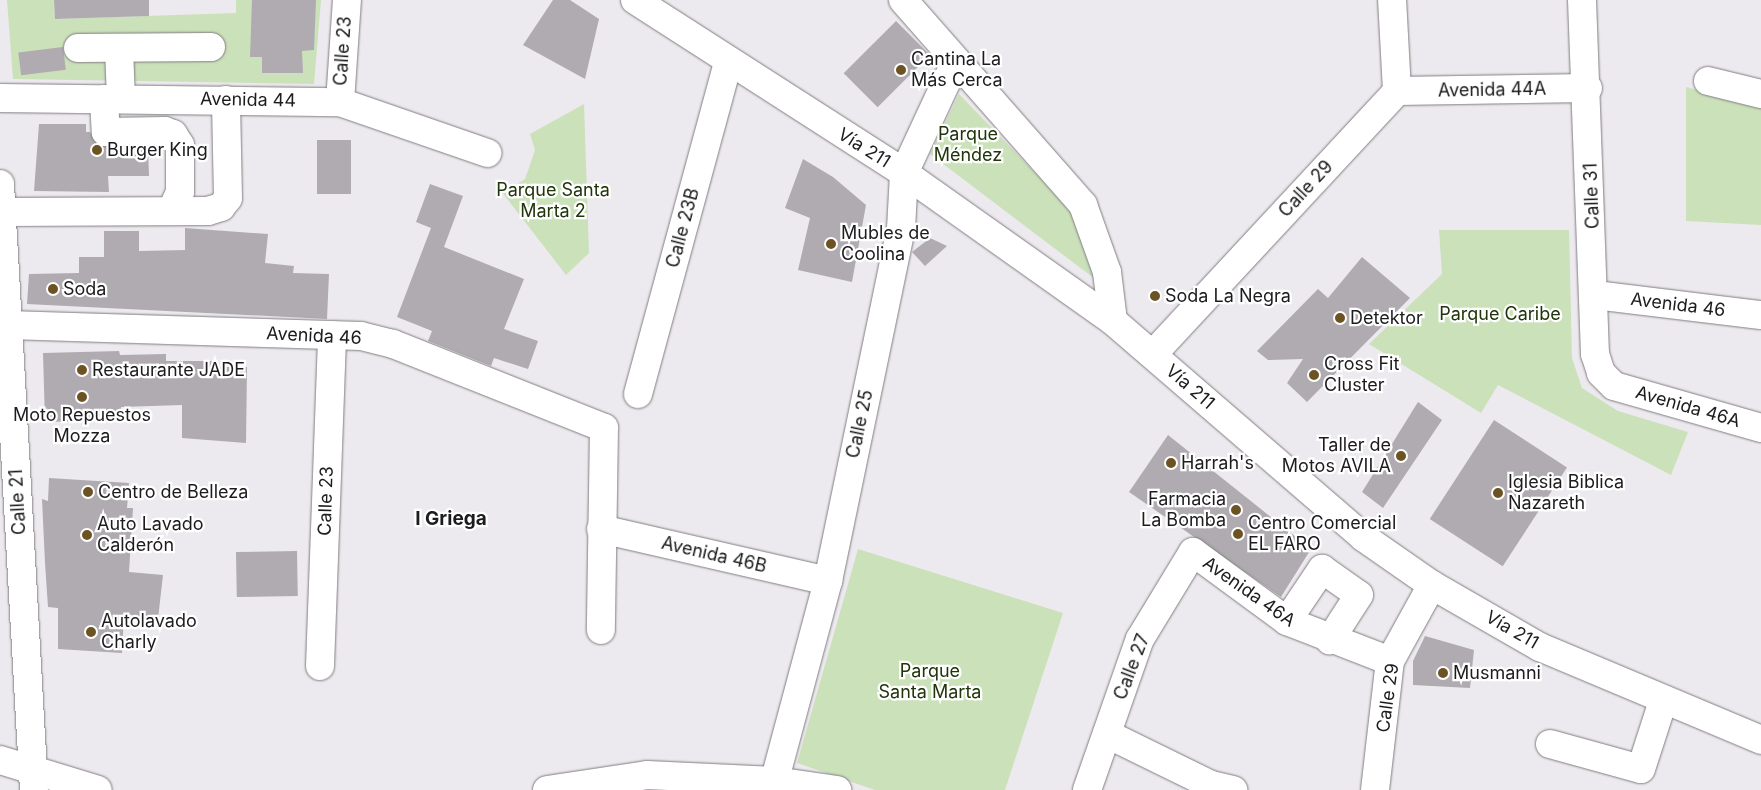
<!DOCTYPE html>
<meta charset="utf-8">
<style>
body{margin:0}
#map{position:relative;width:1761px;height:790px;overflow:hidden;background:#edeaef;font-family:Inter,sans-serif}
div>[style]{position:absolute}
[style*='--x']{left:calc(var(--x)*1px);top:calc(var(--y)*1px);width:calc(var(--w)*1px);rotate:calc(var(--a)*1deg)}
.green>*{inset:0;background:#cbe1ba}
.building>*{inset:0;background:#afabb0;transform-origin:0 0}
.roads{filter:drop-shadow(0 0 1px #807d81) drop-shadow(0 0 1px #807d81)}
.minor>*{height:28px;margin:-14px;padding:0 14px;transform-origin:14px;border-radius:14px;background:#fff}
.major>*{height:28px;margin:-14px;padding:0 14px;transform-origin:14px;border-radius:14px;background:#fff}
.dots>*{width:14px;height:14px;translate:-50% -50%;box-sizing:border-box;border:2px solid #fff;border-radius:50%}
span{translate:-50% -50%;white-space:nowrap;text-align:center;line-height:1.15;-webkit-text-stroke:4.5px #fff;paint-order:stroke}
.street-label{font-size:18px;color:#1c1b1d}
.poi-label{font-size:18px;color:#1c1b1d}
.left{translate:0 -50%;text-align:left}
.right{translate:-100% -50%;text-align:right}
.park-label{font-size:18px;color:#21350b}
.neighbourhood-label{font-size:19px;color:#1c1b1d;font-weight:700}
</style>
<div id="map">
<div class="green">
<div style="clip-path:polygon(7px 0,54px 0,55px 19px,236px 13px,236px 0,321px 0,314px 84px,13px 79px)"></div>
<div style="clip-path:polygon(1686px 87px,1761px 106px,1761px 225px,1686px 221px)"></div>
<div style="clip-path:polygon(959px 94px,1076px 215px,1099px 282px,930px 154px)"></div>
<div style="clip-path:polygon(584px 104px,589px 253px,566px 275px,498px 187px,514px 186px,525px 179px,535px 150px,530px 134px)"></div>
<div style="clip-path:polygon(1439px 230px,1569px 230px,1572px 358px,1582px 388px,1618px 411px,1688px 432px,1671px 475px,1498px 385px,1481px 413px,1369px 344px,1442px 274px)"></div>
<div style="clip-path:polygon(858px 549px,1063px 613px,1005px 790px,875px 790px,797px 763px)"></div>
</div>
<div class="building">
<div style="clip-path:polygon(54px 0,149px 0,149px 16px,55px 19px)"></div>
<div style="clip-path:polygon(252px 0,316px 0,314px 50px,302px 51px,303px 73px,262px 73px,262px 57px,250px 57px)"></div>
<div style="clip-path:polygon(553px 0,570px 0,599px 19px,585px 79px,523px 45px)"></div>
<div style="left:896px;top:21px;width:48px;height:74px;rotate:45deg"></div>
<div style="left:63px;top:47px;width:23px;height:45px;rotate:83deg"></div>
<div style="clip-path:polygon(39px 124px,86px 124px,86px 132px,90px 132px,99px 146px,148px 147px,149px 176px,108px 176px,109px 192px,34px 191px)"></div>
<div style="left:317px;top:140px;width:34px;height:54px"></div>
<div style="clip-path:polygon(803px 159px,833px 177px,866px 205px,852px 282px,798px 270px,810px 218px,785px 208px)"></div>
<div style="clip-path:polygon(430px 184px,463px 196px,444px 247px,524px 279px,504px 329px,538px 341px,528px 369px,494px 358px,491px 366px,428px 341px,432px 331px,397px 317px,431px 228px,416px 222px)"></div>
<div style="clip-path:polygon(185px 228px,268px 234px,265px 263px,294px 266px,293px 273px,329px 274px,327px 319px,27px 304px,29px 274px,79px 273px,79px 257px,104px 257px,104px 231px,139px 231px,139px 251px,185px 250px)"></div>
<div style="clip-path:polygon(930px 238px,947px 246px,925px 266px,912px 252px)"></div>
<div style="clip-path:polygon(1362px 257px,1410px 298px,1307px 402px,1287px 383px,1303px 359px,1268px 360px,1257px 351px,1318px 289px,1328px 298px)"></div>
<div style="clip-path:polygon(119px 351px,120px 355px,166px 354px,166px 361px,213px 361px,213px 367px,247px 367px,246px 443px,182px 438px,182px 405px,121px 407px,121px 420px,45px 422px,43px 353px)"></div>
<div style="clip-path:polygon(1418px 402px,1442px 420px,1383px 508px,1362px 492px)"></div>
<div style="left:1494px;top:420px;width:87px;height:118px;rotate:33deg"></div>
<div style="clip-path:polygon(1168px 435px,1311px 549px,1281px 597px,1129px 492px)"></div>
<div style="clip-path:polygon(49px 478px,129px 483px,127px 508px,133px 508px,129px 572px,163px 575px,158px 619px,124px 615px,122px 653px,58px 649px,58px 608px,48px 607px,45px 563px,42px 499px,48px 501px)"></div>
<div style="left:297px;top:551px;width:45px;height:61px;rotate:89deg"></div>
<div style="clip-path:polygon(1425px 636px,1474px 650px,1470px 688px,1413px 685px,1413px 661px)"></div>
</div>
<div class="roads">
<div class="minor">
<div style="--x:903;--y:0;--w:273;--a:48.7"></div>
<div style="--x:1083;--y:205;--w:71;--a:70.3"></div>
<div style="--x:1107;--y:272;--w:49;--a:83"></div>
<div style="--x:1582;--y:0;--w:354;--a:87.9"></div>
<div style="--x:1595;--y:354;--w:20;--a:72"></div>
<div style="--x:1601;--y:373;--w:18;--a:45"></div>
<div style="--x:1614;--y:386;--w:153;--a:15.9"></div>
<div style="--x:78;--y:48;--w:133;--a:-0.4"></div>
<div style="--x:119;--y:48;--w:51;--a:87.8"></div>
<div style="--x:1708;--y:81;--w:55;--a:13.8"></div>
<div style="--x:1397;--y:91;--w:191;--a:-0.9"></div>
<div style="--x:0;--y:98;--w:340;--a:0.7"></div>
<div style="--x:340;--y:102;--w:156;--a:19.1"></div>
<div style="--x:104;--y:99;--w:33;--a:87"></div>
<div style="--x:106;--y:132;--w:59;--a:-1"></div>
<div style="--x:165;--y:131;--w:9;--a:21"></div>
<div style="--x:173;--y:134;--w:13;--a:58"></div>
<div style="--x:180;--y:145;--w:47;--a:90"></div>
<div style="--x:180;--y:192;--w:20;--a:114"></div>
<div style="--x:340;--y:102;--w:102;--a:-86.1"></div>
<div style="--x:2;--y:212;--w:206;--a:-0.3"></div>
<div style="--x:208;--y:211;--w:14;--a:-17"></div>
<div style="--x:221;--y:207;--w:11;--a:-52"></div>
<div style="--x:228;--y:198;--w:98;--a:-91.2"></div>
<div style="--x:1595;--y:295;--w:167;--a:6.9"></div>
<div style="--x:8;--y:325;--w:353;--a:1.8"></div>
<div style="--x:361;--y:336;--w:33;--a:14"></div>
<div style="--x:393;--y:344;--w:227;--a:21.7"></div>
<div style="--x:604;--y:428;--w:202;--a:90.9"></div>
<div style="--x:1153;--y:354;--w:359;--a:-47.1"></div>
<div style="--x:1397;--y:91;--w:91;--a:-93.1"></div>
<div style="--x:638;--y:394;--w:344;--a:-74.8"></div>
<div style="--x:601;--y:529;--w:233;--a:12.9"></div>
<div style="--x:1287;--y:621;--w:63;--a:-56.1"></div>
<div style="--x:1322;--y:569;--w:45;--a:35.1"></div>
<div style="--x:1359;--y:595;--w:54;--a:122.8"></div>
<div style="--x:320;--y:666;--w:331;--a:-87.9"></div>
<div style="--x:1107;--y:734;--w:116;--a:26.1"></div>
<div style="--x:1211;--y:785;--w:23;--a:13"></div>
<div style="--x:1550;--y:744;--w:94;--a:15.4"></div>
<div style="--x:1641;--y:769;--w:71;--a:-72.1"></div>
<div style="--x:0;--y:760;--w:102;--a:17"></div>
<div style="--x:547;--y:790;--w:101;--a:-8.5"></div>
<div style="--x:647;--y:775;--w:128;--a:2.7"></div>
<div style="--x:775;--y:781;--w:63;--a:8.3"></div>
<div style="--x:772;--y:790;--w:216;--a:-75"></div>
<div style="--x:828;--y:581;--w:359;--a:-78.3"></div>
<div style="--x:901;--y:229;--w:56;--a:-86.9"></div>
<div style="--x:904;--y:173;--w:121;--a:-65.1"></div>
<div style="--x:1087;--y:790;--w:160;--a:-70.7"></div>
<div style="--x:1140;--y:639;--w:102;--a:-58.7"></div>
<div style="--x:1193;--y:552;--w:117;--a:36.3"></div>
<div style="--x:1287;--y:621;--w:110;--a:21.2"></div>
<div style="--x:1375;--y:790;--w:130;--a:-83.4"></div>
<div style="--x:1390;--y:661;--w:87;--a:-61.1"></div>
</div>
<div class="major">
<div style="--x:635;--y:0;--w:320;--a:32.7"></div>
<div style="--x:904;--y:173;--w:256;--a:35.3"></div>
<div style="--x:1113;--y:321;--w:330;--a:40.8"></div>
<div style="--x:1363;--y:537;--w:84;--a:34.8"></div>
<div style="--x:1432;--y:585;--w:125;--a:29.9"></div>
<div style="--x:1540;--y:647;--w:240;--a:22.8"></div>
<div style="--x:0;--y:184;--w:607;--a:86.79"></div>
</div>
</div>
<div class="dots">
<div style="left:901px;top:70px;background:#6c5324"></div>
<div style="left:97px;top:150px;background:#6c5324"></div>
<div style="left:831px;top:244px;background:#6c5324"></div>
<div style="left:53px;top:289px;background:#6c5324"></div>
<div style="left:1155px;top:296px;background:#6c5324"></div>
<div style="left:1340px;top:318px;background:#6c5324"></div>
<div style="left:82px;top:370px;background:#6c5324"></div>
<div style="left:1314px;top:375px;background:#6c5324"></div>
<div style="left:82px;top:397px;background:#6c5324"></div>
<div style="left:1401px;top:456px;background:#6c5324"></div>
<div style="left:1171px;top:463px;background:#6c5324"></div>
<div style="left:88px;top:492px;background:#6c5324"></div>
<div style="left:1498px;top:493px;background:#6c5324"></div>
<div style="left:1236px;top:510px;background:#6c5324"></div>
<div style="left:1238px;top:534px;background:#6c5324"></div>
<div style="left:87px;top:535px;background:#6c5324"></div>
<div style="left:91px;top:632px;background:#6c5324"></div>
<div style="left:1443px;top:673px;background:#6c5324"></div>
</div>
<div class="street-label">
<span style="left:343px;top:51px;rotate:-86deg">Calle 23</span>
<span style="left:1492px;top:90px;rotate:-1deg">Avenida 44A</span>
<span style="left:248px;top:100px;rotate:1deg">Avenida 44</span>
<span style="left:864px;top:148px;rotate:32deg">Vía 211</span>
<span style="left:1306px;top:189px;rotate:-47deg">Calle 29</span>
<span style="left:1592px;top:196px;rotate:-92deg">Calle 31</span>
<span style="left:683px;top:228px;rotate:-75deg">Calle 23B</span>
<span style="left:1678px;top:305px;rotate:7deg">Avenida 46</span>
<span style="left:314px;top:336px;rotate:3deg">Avenida 46</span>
<span style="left:1190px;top:387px;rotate:41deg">Vía 211</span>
<span style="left:1688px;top:407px;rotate:16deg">Avenida 46A</span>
<span style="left:860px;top:424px;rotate:-78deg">Calle 25</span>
<span style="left:326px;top:501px;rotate:-88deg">Calle 23</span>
<span style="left:18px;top:502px;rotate:-93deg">Calle 21</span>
<span style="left:714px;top:555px;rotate:13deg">Avenida 46B</span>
<span style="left:1249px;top:592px;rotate:35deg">Avenida 46A</span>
<span style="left:1512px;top:630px;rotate:30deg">Vía 211</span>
<span style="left:1132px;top:667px;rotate:-69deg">Calle 27</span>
<span style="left:1388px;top:698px;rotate:-82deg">Calle 29</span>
</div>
<div class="poi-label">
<span class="left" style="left:911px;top:70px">Cantina La<br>Más Cerca</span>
<span class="left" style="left:107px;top:150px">Burger King</span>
<span class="left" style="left:841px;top:244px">Mubles de<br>Coolina</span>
<span class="left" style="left:63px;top:289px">Soda</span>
<span class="left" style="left:1165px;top:296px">Soda La Negra</span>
<span class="left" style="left:1350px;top:318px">Detektor</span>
<span class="left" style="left:1324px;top:375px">Cross Fit<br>Cluster</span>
<span class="left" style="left:92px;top:370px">Restaurante JADE</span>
<span style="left:82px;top:426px">Moto Repuestos<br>Mozza</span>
<span class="right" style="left:1391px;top:456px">Taller de<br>Motos AVILA</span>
<span class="left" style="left:1181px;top:463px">Harrah's</span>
<span class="left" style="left:1508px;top:493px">Iglesia Biblica<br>Nazareth</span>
<span class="left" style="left:98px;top:492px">Centro de Belleza</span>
<span class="right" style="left:1226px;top:510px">Farmacia<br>La Bomba</span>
<span class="left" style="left:1248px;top:534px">Centro Comercial<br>EL FARO</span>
<span class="left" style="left:97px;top:535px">Auto Lavado<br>Calderón</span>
<span class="left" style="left:101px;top:632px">Autolavado<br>Charly</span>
<span class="left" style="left:1453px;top:673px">Musmanni</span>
</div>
<div class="park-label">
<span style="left:968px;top:145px">Parque<br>Méndez</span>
<span style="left:553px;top:201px">Parque Santa<br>Marta 2</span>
<span style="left:1500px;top:314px">Parque Caribe</span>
<span style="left:930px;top:682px">Parque<br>Santa Marta</span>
</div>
<div class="neighbourhood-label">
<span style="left:451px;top:519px">I Griega</span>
</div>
</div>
